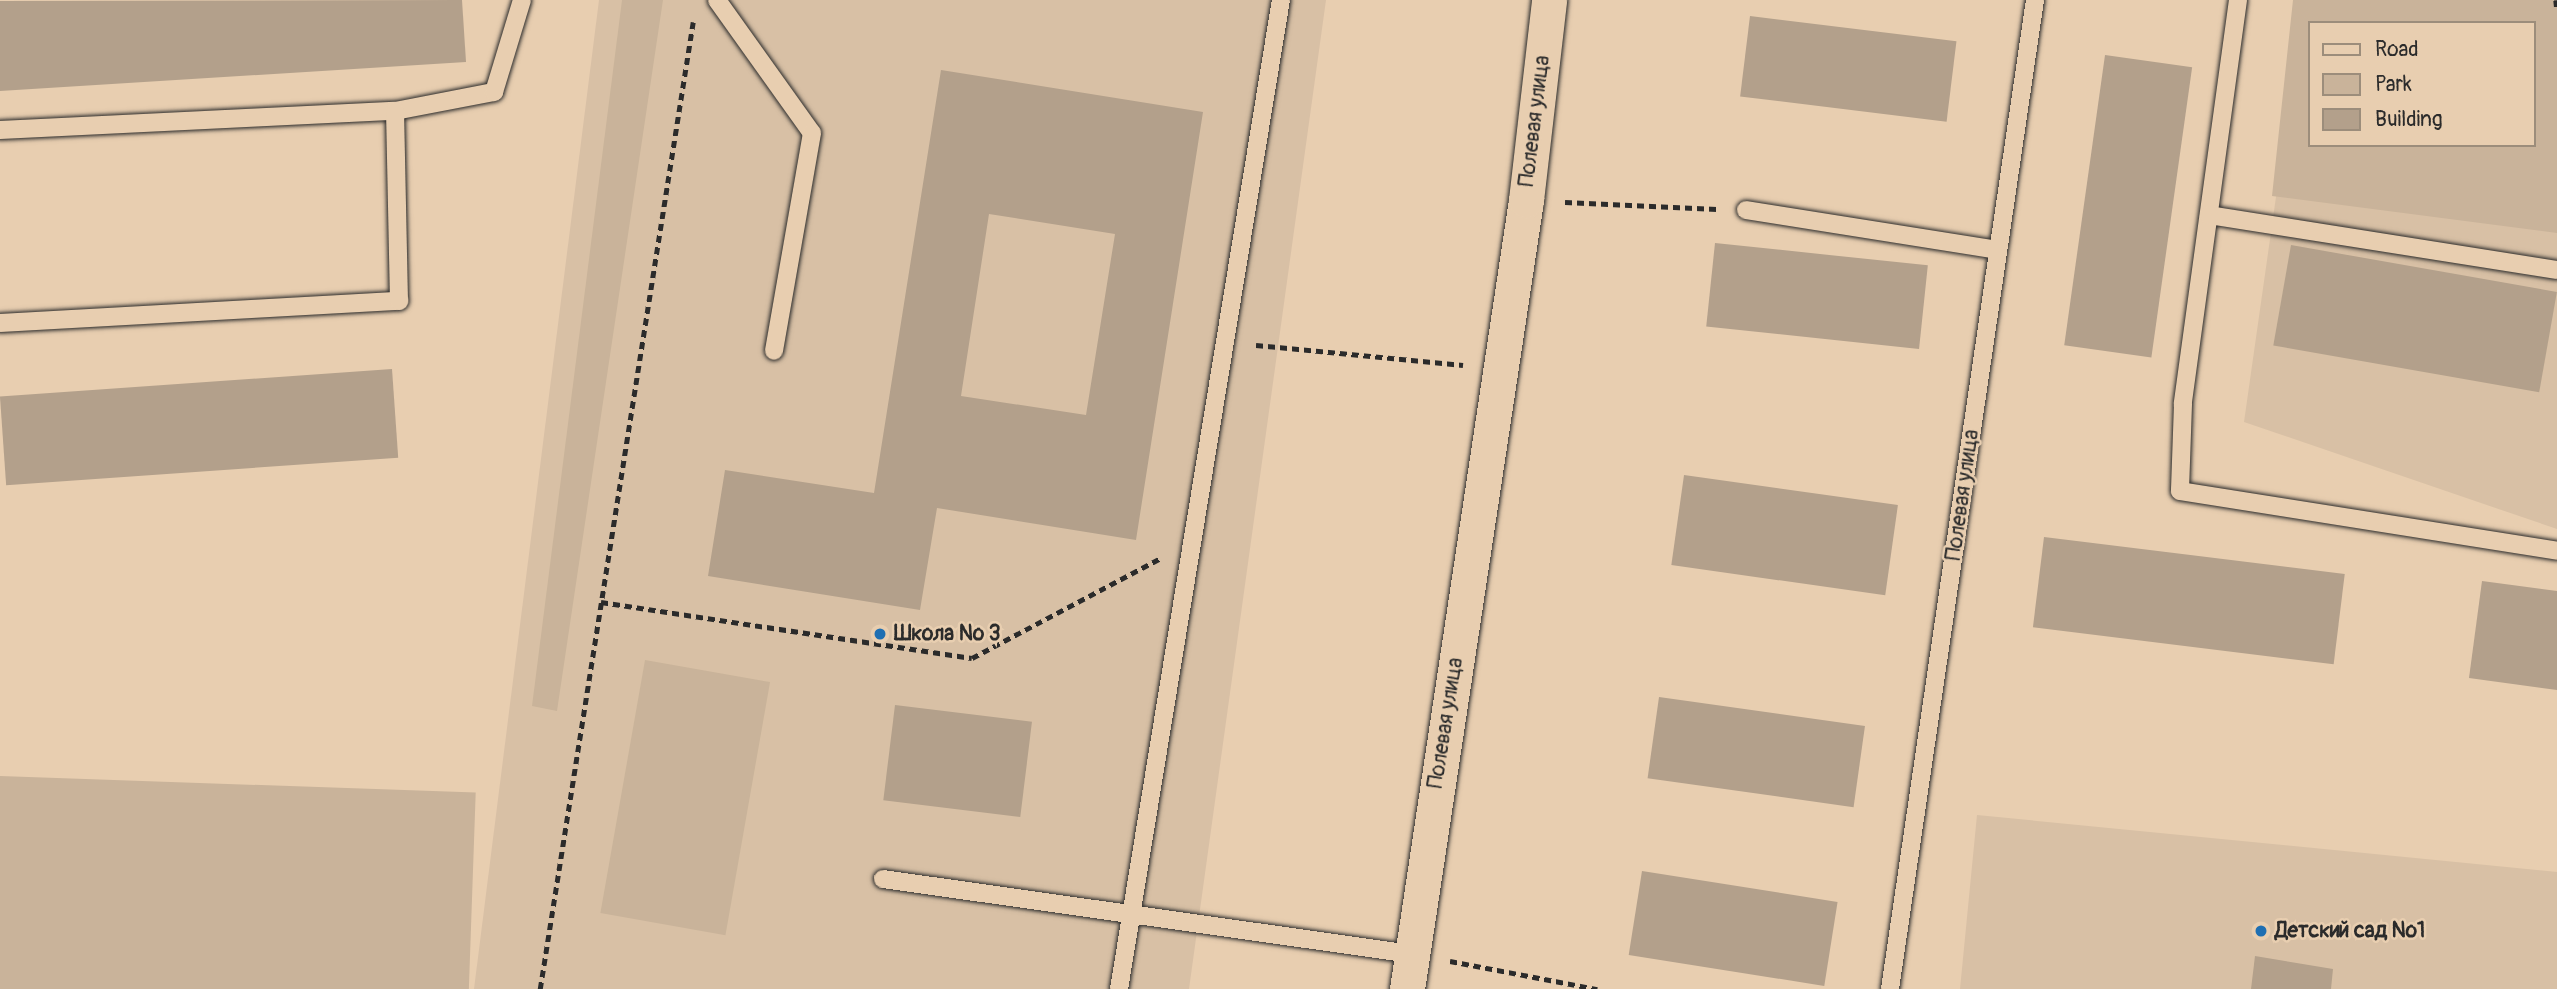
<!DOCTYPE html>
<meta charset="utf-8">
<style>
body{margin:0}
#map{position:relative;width:2557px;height:989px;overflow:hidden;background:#e8ceb0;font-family:Pangolin,sans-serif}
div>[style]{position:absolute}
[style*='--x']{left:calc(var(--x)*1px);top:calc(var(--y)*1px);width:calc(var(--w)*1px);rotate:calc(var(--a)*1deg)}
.built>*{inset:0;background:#d8c0a5}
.green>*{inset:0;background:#c9b39a;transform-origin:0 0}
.building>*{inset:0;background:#b3a08b;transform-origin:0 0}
.path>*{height:4.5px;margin-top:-2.25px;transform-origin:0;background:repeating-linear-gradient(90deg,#2b2b2b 0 7px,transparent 0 12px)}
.roads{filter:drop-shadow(0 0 2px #2b2b2b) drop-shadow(0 0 2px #2b2b2b)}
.lane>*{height:18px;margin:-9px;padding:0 9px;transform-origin:9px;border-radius:9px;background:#e8ceb0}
.street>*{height:35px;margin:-17.5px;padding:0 17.5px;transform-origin:17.5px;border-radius:17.5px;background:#e8ceb0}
.dots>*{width:19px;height:19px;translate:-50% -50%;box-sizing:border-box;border:4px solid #e8ceb0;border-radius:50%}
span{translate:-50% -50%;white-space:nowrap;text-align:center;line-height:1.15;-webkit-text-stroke:5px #e8ceb0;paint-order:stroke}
.street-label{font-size:21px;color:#2b2b2b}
.poi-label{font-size:21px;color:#2b2b2b;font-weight:700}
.left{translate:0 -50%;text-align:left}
.legend{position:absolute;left:2308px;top:21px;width:228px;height:126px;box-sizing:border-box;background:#e8ceb0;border:2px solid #9c8d7b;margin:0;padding:9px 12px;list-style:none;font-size:21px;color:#2b2b2b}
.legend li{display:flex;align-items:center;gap:14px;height:35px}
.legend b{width:35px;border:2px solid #9c8d7b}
</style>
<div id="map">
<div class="built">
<div style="clip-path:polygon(599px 0,1326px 0,1189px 989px,474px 989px)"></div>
<div style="clip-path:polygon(evenodd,2304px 0,2557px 0,2557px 529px,2244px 422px,2304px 0,2310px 23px,2534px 23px,2534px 145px,2310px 145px,2310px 23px)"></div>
<div style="clip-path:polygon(1977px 815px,2557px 872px,2557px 989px,1960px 989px)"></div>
</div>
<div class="green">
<div style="clip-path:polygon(622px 0,663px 0,557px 711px,532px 706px)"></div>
<div style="clip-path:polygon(evenodd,2293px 0,2557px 0,2557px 233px,2272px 196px,2293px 0,2310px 23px,2534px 23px,2534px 145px,2310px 145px,2310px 23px)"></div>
<div style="left:645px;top:660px;width:127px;height:257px;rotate:10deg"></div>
<div style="left:0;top:776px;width:476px;height:213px;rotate:2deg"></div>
</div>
<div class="building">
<div style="clip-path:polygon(462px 0,466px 62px,0 91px,0 1px)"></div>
<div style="left:1750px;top:16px;width:208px;height:81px;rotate:7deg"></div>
<div style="left:2105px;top:55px;width:88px;height:293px;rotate:8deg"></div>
<div style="clip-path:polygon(evenodd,941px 70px,1203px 112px,1136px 540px,937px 508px,920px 610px,708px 576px,725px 470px,874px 493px,941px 70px,989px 214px,1115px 234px,1086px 415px,961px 396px,989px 214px)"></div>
<div style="left:1715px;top:243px;width:214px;height:84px;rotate:6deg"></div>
<div style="left:2291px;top:245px;width:270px;height:102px;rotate:10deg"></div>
<div style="left:392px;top:369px;width:89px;height:393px;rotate:86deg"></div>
<div style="left:1684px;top:475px;width:216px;height:91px;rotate:8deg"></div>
<div style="left:2044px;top:537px;width:303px;height:91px;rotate:7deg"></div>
<div style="clip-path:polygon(2482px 581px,2557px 591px,2557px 690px,2469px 678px)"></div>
<div style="left:1659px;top:697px;width:208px;height:82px;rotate:8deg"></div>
<div style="left:895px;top:705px;width:138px;height:96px;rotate:7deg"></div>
<div style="left:1642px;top:871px;width:198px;height:85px;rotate:9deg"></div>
<div style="clip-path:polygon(2255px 956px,2333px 969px,2331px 989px,2251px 989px)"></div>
</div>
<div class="path">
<div style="--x:2556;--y:0;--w:9;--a:84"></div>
<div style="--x:1565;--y:202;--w:152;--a:2.6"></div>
<div style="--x:1256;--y:345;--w:208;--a:5.5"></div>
<div style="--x:601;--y:602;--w:375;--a:8.6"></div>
<div style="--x:972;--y:658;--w:212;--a:-27.9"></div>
<div style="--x:1450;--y:961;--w:150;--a:10.8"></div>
<div style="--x:540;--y:989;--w:979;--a:-81.01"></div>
</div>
<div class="roads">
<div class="lane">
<div style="--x:717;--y:0;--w:163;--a:54.5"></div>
<div style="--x:812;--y:133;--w:221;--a:99.9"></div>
<div style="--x:2238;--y:0;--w:408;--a:97.8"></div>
<div style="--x:2183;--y:404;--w:87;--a:92"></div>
<div style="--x:2180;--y:491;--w:382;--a:9"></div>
<div style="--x:0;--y:130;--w:395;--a:-2.8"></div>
<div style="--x:395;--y:111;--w:101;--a:-10.9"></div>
<div style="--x:494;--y:92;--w:96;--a:-73.1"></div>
<div style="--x:1746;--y:210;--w:255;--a:9"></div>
<div style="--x:2209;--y:215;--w:352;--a:9"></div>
<div style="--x:0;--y:323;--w:400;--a:-3.2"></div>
<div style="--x:399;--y:301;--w:190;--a:-91.2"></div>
<div style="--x:883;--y:879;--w:533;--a:8.08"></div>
<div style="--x:1119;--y:989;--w:1002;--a:-80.7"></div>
<div style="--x:1890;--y:989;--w:1000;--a:-81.66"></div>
</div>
<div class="street">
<div style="--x:1407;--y:989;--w:798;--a:-81.42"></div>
<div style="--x:1526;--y:200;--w:201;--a:-83.4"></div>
</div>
</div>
<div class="dots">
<div style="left:880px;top:634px;background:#1f6fb2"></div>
<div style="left:2261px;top:931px;background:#1f6fb2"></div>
</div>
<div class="street-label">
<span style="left:1535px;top:121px;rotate:-83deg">Полевая улица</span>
<span style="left:1963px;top:495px;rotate:-82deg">Полевая улица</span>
<span style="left:1446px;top:723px;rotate:-81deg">Полевая улица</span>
</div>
<div class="poi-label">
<span class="left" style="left:894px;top:634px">Школа № 3</span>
<span class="left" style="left:2275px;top:931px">Детский сад №1</span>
</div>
<ul class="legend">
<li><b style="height:9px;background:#e8ceb0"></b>Road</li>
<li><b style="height:19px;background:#c9b39a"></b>Park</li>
<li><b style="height:19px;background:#b3a08b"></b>Building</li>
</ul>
</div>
